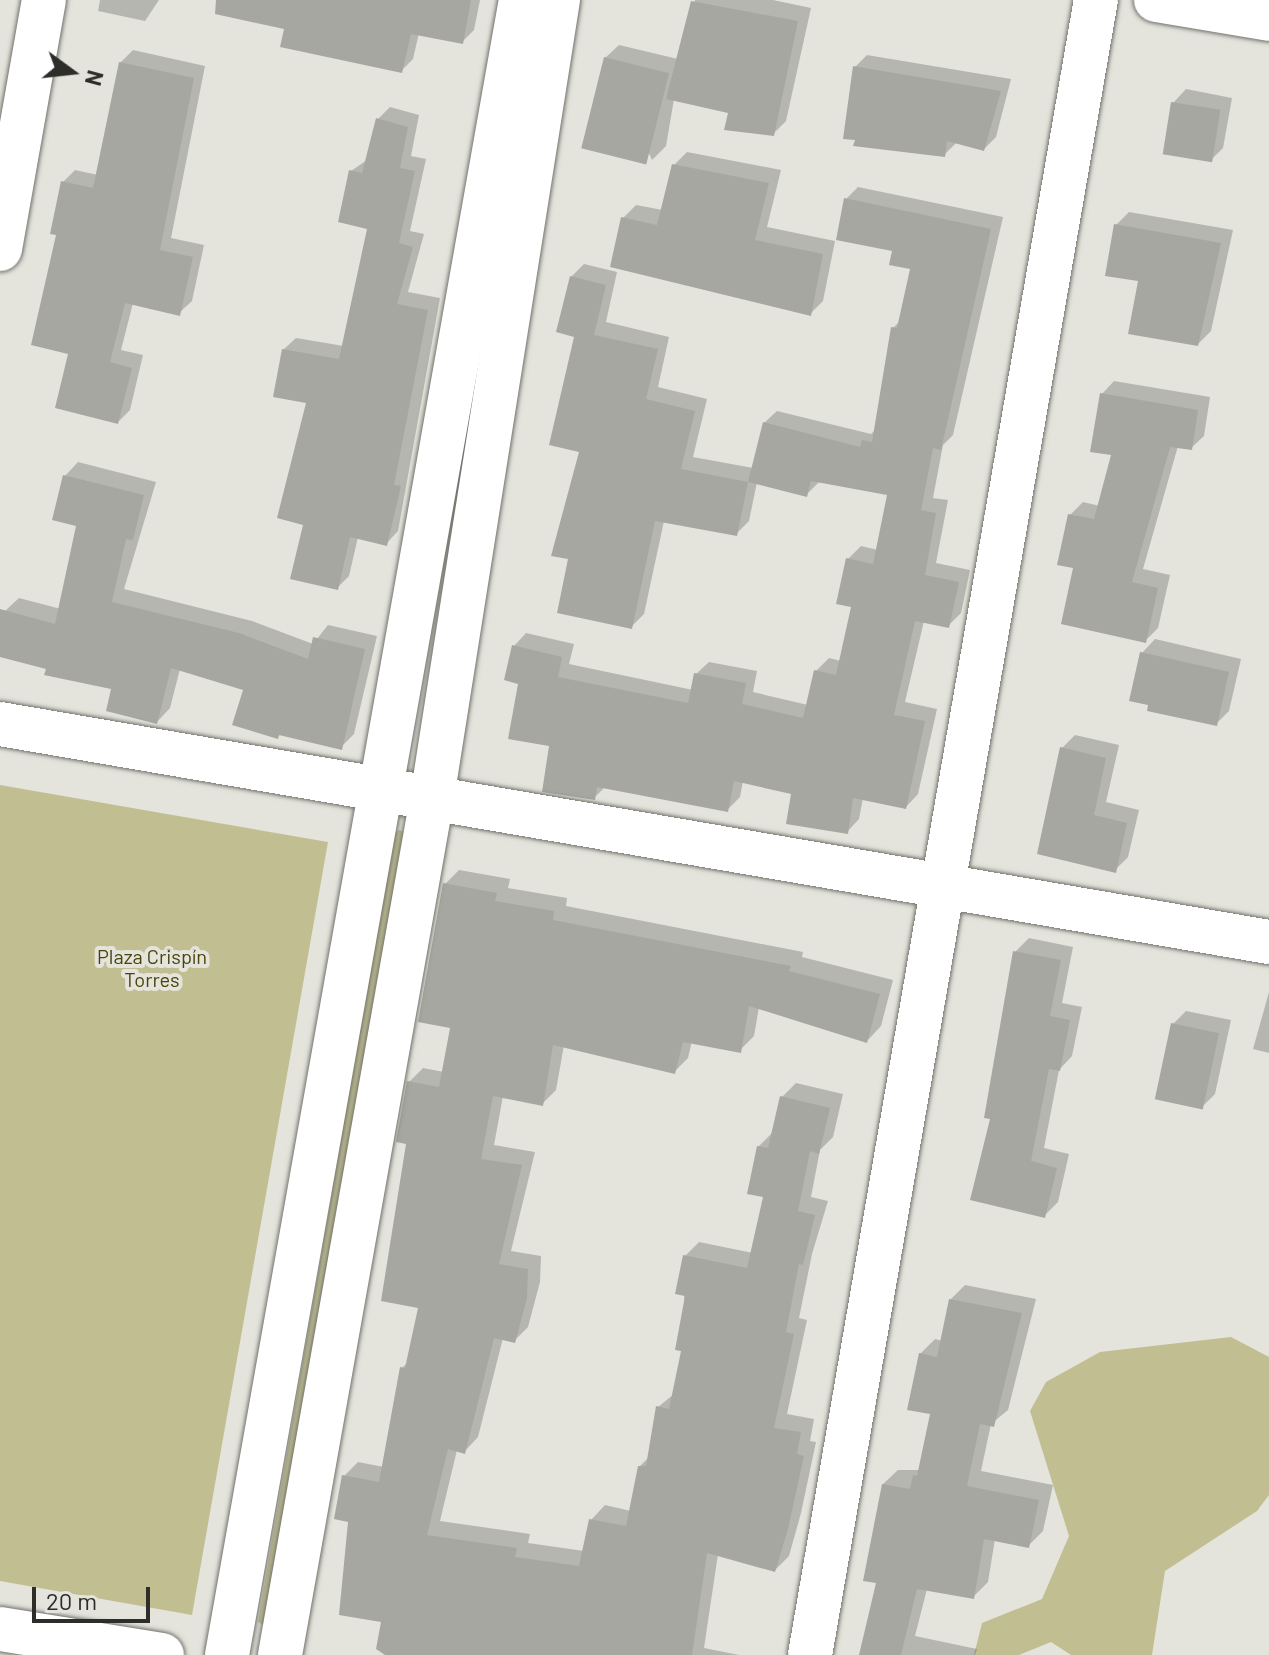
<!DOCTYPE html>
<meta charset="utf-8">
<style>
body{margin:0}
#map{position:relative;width:1269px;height:1655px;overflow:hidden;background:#e4e4dd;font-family:Barlow,sans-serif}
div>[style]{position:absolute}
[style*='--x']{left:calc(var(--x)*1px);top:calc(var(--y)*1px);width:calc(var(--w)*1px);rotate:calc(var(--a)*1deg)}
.green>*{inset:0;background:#c1bf92}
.shadow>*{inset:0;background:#0003}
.building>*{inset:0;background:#a7a7a1;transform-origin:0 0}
.roads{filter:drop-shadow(0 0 2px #72726c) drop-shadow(0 0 2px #72726c)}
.street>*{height:44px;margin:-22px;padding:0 22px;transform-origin:22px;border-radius:22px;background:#fff}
.secondary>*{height:44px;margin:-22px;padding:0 22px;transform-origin:22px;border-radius:22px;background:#fff}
span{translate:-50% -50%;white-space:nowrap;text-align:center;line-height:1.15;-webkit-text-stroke:8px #e4e4dd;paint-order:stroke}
.park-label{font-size:20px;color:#48440a}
.north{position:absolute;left:32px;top:32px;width:80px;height:80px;-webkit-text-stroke:6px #e4e4dd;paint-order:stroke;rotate:105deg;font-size:22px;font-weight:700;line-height:32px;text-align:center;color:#2d2d2a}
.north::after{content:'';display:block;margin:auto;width:28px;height:36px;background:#2d2d2a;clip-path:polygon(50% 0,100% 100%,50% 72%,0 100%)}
.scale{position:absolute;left:32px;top:1587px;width:118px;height:36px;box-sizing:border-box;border:4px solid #2d2d2a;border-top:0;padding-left:10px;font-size:24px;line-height:28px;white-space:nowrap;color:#2d2d2a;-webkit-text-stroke:6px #e4e4dd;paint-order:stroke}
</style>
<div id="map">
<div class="green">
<div style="clip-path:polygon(0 785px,328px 842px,192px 1615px,0 1581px)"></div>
<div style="clip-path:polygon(399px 830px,405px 832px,265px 1626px,258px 1622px,394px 833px)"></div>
<div style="clip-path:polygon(1231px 1337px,1269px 1357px,1269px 1495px,1257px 1511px,1165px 1571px,1152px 1655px,1071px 1655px,1051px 1642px,1019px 1655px,974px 1655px,982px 1623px,1042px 1599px,1069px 1536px,1030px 1411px,1046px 1382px,1100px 1352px)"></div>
</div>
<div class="shadow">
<div style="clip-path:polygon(100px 0,159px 0,145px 21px,98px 11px)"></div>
<div style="clip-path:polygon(228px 0,480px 0,474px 30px,462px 42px,419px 33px,413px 59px,401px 71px)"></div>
<div style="clip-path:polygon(695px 0,773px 0,811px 8px,786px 121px,773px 134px,731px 111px,674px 99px,666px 146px,652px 160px,605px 58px,619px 45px,678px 59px)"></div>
<div style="clip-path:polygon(133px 50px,205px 66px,171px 238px,204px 245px,192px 301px,179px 313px,133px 303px,121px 350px,143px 355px,130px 410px,118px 422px,70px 352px,59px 234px,63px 182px,75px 170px,98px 175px,120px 63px)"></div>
<div style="clip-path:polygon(867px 55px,1011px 79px,996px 137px,984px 149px,956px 143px,944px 155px,855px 67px)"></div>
<div style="clip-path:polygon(1186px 89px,1232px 98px,1223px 148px,1210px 161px,1173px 103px)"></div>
<div style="clip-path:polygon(390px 107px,419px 115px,411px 156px,426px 159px,410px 231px,424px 234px,408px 292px,440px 298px,398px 531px,386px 544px,358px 537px,349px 576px,337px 588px,305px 523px,309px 401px,283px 350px,296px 338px,344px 346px,370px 228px,351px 171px,367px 160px,378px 119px)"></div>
<div style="clip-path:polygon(687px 152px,781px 170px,767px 227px,835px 241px,823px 301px,810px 314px,623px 218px,636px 205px,663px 210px,674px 165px)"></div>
<div style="clip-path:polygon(858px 187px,1003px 217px,953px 435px,943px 445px,933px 498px,948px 500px,936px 563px,970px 570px,961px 613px,948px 626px,924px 621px,905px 702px,937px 709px,918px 794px,906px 807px,863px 798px,859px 819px,847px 832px,793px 793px,743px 781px,740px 797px,727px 810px,606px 786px,594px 798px,551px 744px,520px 682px,514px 646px,526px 633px,574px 644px,569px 664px,693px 690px,696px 674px,709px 662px,757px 671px,753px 692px,808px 705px,816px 671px,829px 658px,841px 661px,853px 605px,848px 559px,861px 546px,878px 550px,889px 494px,819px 482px,806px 495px,757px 482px,749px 521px,736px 534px,664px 521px,644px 614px,631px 627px,571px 558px,582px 450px,571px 277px,584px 264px,617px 272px,606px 322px,669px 337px,658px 387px,707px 399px,693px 457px,753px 468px,764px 423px,777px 411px,871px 434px,876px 429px,893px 328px,900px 321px,912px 268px,846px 199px)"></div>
<div style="clip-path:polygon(1129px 212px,1233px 230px,1211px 331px,1198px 344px,1140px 279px,1116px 225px)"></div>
<div style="clip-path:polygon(1114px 381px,1210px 397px,1204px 436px,1191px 448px,1178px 446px,1143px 569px,1170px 575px,1158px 628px,1145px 641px,1076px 567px,1070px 515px,1083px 502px,1100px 506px,1114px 453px,1102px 394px)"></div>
<div style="clip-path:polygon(78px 462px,156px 482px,124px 589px,252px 621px,313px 644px,328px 625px,377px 636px,354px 734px,341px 747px,281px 734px,277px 737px,246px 689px,180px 669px,170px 708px,157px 722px,114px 688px,0 655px,5px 611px,19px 598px,61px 609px,79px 525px,65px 476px)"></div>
<div style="clip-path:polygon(1155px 639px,1241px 659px,1229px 711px,1216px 724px,1142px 653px)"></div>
<div style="clip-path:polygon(1075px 735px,1119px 745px,1106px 802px,1139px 810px,1128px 857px,1115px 870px,1062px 748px)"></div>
<div style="clip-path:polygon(459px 870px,510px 879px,508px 888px,567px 898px,566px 906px,803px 952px,802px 957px,893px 980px,881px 1026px,867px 1041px,759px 1007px,754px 1036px,740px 1050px,692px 1041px,688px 1058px,674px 1072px,564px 1045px,556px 1090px,542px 1104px,503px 1096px,494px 1145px,535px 1152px,511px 1251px,541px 1256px,540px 1282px,528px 1327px,514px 1341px,503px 1338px,478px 1437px,464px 1452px,457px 1450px,440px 1521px,530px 1534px,528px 1543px,584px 1551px,591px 1520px,605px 1505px,631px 1511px,639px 1467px,650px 1456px,658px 1407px,674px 1394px,683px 1349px,685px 1256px,699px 1242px,753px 1253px,766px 1196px,758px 1147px,774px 1131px,782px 1097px,796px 1083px,843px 1094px,833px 1137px,820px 1150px,811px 1197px,828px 1201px,812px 1254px,799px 1318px,807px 1320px,787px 1414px,814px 1419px,810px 1441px,816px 1442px,801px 1513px,789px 1556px,775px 1570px,718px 1554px,704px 1648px,739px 1655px,387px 1655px,383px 1620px,350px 1520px,344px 1476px,358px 1462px,384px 1467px,402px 1368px,409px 1361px,420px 1306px,409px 1082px,423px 1068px,444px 1072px,452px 1027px,445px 884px)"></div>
<div style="clip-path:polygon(1029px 938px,1073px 947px,1062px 1003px,1082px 1007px,1072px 1056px,1059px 1070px,1044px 1148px,1069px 1154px,1058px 1202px,1044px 1216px,992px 1117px,1015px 952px)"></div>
<div style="clip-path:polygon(1269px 992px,1269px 1053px,1253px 1049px)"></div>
<div style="clip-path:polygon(1186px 1011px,1231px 1020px,1215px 1094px,1202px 1107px,1173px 1024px)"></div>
<div style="clip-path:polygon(965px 1285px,1036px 1299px,1008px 1410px,991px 1424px,981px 1471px,1053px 1485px,1043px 1531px,1028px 1546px,995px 1539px,988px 1582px,973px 1597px,927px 1589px,915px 1636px,977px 1649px,975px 1655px,861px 1655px,879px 1581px,883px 1484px,898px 1470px,920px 1470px,932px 1412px,920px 1354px,935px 1339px,943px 1341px,950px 1300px)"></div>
</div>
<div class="building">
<div style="clip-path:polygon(216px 0,471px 0,463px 44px,411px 34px,402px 73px,280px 47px,284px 29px,215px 14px)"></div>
<div style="clip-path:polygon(691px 1px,798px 21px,774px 136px,724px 130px,728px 113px,666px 99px)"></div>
<div style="left:604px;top:57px;width:67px;height:94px;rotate:14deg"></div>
<div style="clip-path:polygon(119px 62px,194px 78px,160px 250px,193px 257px,180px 316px,125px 303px,110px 362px,132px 368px,118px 424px,55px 408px,68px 354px,31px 345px,56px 235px,50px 234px,61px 181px,93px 188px)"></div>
<div style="clip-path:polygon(853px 66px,1001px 91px,984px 151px,947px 141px,945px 157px,853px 146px,855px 140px,843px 139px)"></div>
<div style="left:1171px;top:102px;width:50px;height:53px;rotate:9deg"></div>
<div style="clip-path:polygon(376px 118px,408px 127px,400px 168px,415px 171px,399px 243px,413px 247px,397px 304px,428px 310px,394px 485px,401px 486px,387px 546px,350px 537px,338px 590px,290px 579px,303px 525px,277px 518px,306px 403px,273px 397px,282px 349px,339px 359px,367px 229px,338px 222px,349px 170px,362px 173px)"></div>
<div style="clip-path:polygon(672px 164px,769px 183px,755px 240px,823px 254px,811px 316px,610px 267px,621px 217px,657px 225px)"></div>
<div style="clip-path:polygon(844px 198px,991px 229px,941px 450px,933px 448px,921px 510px,936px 513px,925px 575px,959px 582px,949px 628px,915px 621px,894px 715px,925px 721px,906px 809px,853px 798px,848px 834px,786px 824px,791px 794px,734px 781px,728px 812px,597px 787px,595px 800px,542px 792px,549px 746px,508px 739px,518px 684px,504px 680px,512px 645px,562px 657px,558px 677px,688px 703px,694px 673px,746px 683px,742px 704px,803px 718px,814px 670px,836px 675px,851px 607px,836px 604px,846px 558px,873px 564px,887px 495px,811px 481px,807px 497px,748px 482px,763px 422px,860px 447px,862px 440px,872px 442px,891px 327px,897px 328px,910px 269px,889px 265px,892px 251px,836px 240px)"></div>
<div style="clip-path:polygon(1114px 224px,1221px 243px,1198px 346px,1128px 334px,1138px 281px,1105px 276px)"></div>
<div style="clip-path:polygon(570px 276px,606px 285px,594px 335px,658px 349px,646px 399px,695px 411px,681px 469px,748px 482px,737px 536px,655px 521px,632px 629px,557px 613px,568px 559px,551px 556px,579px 452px,549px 445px,574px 337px,556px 332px)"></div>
<div style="clip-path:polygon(1100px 393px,1198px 410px,1192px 450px,1170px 447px,1132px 582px,1158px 588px,1146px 643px,1061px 624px,1073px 568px,1057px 565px,1068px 514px,1094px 519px,1111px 455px,1090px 452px)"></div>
<div style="clip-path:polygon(63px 475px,144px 495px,133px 540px,126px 539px,112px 602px,239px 633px,308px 659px,313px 637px,365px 649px,342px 750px,279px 735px,278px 739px,232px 725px,243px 690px,171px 668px,157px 724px,106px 711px,111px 689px,44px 675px,46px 669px,0 657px,0 609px,55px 624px,76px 526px,52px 520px)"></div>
<div style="clip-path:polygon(1140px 652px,1229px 672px,1217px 726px,1147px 711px,1148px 705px,1129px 701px)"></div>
<div style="clip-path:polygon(1060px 747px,1106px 758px,1094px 815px,1127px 823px,1116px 873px,1037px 854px)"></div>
<div style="clip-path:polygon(443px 883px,497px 893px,495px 901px,554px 911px,553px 920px,791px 966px,789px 971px,880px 994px,867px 1043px,749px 1006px,741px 1053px,683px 1042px,675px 1074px,553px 1045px,543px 1106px,493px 1096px,481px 1159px,522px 1165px,499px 1264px,528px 1269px,527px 1298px,515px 1343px,494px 1338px,465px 1454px,448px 1449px,427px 1535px,517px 1548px,515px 1557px,579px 1566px,589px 1519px,626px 1526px,638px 1466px,646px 1466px,656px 1406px,669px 1409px,681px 1351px,675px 1350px,685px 1296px,675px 1294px,683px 1255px,747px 1268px,763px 1197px,747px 1194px,757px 1146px,768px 1148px,780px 1096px,830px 1108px,819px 1154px,810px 1151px,798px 1211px,815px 1215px,803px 1265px,799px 1264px,786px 1332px,794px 1334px,774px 1428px,801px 1432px,797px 1454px,804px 1456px,788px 1529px,775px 1572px,707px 1553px,692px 1655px,385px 1655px,376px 1649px,381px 1622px,339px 1615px,348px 1522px,334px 1519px,342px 1475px,379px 1482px,400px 1367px,405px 1368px,418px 1308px,381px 1301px,406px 1144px,396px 1142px,407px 1081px,439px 1087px,450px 1028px,418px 1022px)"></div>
<div style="clip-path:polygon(1013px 951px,1061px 960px,1050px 1016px,1070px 1020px,1060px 1071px,1049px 1069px,1031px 1161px,1057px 1168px,1045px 1218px,970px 1200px,990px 1119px,984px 1118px)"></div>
<div style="left:1171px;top:1023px;width:49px;height:78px;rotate:12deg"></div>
<div style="clip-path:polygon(949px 1299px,1022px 1313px,994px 1427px,980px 1424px,967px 1486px,1039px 1500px,1029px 1548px,984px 1539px,974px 1599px,917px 1589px,901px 1655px,859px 1655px,876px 1583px,863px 1581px,882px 1484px,910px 1489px,913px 1475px,917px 1476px,930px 1414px,907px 1410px,919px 1353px,937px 1357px)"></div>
</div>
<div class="roads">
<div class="street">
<div style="--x:1156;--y:0;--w:115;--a:9.5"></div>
<div style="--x:0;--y:249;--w:253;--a:-80"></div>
<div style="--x:0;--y:724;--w:1288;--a:9.75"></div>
<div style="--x:0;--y:1629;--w:164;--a:9.1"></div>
<div style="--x:810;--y:1655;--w:1680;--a:-80.2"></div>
</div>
<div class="secondary">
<div style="--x:227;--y:1655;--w:1681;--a:-79.93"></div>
<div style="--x:280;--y:1655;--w:870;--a:-79.94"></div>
<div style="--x:432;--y:798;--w:808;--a:-81.03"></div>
</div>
</div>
<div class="park-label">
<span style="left:152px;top:968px">Plaza Crispín<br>Torres</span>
</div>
<div class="north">N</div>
<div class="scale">20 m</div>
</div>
